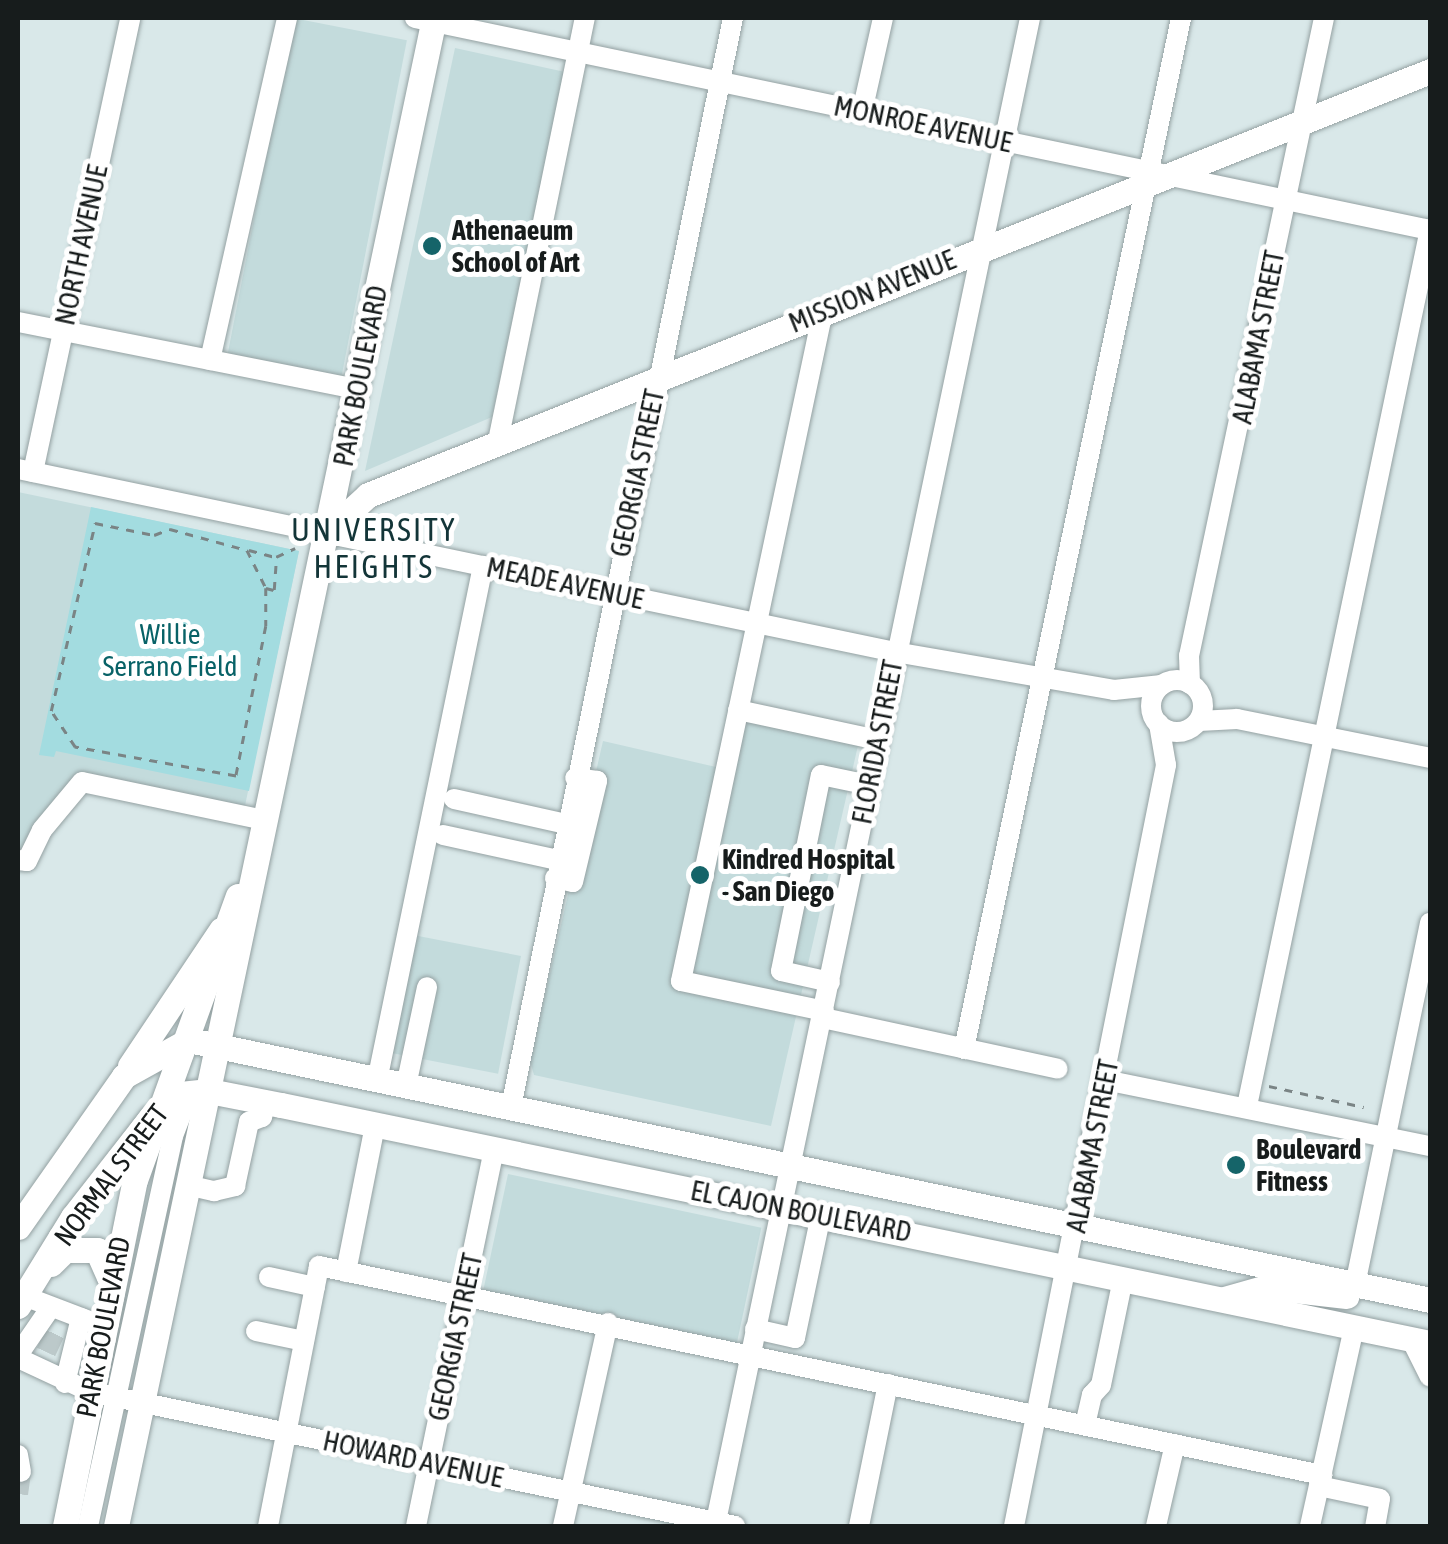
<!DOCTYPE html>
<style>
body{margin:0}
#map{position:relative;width:1448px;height:1544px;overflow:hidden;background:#d9e8e9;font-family:"Asap Condensed",sans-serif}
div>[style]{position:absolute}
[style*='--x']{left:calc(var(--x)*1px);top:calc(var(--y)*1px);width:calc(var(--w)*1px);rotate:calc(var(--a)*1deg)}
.built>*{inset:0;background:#c3dbdc;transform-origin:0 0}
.green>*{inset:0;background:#a3dce0}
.minor-tunnel>*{height:20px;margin-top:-10px;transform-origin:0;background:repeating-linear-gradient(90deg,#bcc9ca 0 20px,transparent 0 30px)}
.path>*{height:2.5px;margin-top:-1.25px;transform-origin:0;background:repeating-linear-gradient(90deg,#7a8485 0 8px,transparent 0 16px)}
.roads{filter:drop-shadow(0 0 2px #94a1a2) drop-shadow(0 0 2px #94a1a2)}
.minor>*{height:20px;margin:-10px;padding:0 10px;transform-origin:10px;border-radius:10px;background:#fff}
.minor>.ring{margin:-10px;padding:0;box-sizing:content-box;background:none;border:20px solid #fff;border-radius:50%}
.major>*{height:25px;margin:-12.5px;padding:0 12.5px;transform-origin:12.5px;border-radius:12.5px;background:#fff}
.dots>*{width:28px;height:28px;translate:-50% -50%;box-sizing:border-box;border:5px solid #fff;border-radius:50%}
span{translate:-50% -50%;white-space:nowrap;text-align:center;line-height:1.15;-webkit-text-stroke:10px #fff;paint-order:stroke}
.street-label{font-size:28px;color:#171c1c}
.poi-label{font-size:28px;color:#171c1c;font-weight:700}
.left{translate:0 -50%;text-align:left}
.park-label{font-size:28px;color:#086267}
.quarter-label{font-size:32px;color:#133538;letter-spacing:2.5px}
.frame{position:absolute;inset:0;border:20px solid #171c1c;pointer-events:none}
</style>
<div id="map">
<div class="built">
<div style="left:293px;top:18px;width:116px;height:349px;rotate:11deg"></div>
<div style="clip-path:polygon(455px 48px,565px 72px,492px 417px,365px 471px)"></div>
<div style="clip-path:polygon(18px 492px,299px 551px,243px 815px,82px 783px,18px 860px)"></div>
<div style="clip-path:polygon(729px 713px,859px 741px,771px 1126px,534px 1075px,530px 1061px,603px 741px,716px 767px)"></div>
<div style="left:413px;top:935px;width:110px;height:120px;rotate:11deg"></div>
<div style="left:508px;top:1174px;width:259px;height:121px;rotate:12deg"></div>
</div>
<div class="green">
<div style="clip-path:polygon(91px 507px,299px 551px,249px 791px,56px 751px,54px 757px,39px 755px)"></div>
</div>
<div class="minor-tunnel">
<div style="--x:46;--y:1352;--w:21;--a:-65"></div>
<div style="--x:18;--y:1494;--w:22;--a:-82"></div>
</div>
<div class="path">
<div style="--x:95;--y:523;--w:60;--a:11.5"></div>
<div style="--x:154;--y:535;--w:17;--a:-21"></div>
<div style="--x:170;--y:529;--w:80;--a:15.3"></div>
<div style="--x:247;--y:550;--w:42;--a:63.4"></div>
<div style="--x:266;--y:588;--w:38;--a:90"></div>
<div style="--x:266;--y:626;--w:153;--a:101.3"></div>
<div style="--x:236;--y:776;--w:164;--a:-169.8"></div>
<div style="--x:75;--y:747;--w:43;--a:-123.7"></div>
<div style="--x:51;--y:711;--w:193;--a:-76.8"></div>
<div style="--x:249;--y:550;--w:28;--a:15"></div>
<div style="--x:276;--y:557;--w:21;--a:-25"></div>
<div style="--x:266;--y:588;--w:8;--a:14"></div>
<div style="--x:274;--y:590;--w:32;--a:-86"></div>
<div style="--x:1269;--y:1086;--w:97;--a:12.5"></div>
</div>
<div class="roads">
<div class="minor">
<div style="--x:415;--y:18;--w:1037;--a:11.8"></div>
<div style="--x:862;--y:112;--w:96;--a:-77.4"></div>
<div style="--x:823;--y:311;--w:685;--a:101.97"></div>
<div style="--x:681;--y:981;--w:146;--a:11.8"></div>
<div style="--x:18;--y:322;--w:346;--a:11.2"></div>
<div style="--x:210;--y:360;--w:351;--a:-77.3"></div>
<div style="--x:498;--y:441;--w:432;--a:-78.4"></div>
<div style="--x:18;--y:469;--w:896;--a:11.79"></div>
<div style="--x:895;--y:652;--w:222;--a:9.8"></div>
<div style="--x:1114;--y:690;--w:48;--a:-5.9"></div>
<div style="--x:33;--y:472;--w:464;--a:-77.9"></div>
<div class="ring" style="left:1151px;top:680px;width:32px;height:32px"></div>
<div style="--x:1190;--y:684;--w:28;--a:-92"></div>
<div style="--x:1189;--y:656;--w:652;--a:-78.05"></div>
<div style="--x:738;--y:710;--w:143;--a:12.1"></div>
<div style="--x:1199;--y:721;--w:38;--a:-3"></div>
<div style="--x:1237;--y:719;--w:197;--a:11.4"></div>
<div style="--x:454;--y:799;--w:115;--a:12.6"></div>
<div style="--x:443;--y:835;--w:118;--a:12.3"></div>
<div style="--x:18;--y:860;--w:9;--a:6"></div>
<div style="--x:27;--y:861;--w:34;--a:-64"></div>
<div style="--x:42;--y:830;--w:62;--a:-50.2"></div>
<div style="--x:82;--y:782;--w:186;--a:11.8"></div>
<div style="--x:555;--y:878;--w:18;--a:13"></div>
<div style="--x:573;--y:882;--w:104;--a:-76.6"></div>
<div style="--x:597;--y:781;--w:22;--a:-172"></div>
<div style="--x:830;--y:982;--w:50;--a:-167.3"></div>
<div style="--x:781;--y:971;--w:200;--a:-78.5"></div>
<div style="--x:821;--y:775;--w:49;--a:11.8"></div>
<div style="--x:823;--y:1018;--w:240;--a:12.2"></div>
<div style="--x:964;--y:1049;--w:1054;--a:-78.11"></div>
<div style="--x:1105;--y:1080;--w:332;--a:11.5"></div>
<div style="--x:377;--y:1081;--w:526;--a:-78.37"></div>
<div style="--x:406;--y:1086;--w:101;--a:-78"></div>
<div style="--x:1247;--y:1106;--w:896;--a:-78.21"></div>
<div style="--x:511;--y:1107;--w:1111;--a:-78.48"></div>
<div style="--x:187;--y:1185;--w:28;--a:13"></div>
<div style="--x:214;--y:1191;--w:22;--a:-13"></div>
<div style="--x:235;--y:1186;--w:66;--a:-77.7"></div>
<div style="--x:249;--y:1122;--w:14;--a:-21"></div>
<div style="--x:262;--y:1117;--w:16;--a:-75"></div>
<div style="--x:346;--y:1272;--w:150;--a:-78.8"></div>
<div style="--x:269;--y:1277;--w:47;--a:12.3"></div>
<div style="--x:1355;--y:1285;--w:370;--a:-78.3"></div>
<div style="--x:24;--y:1296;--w:87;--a:20.9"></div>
<div style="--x:755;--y:1329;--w:41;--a:12.7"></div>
<div style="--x:795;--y:1338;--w:126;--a:-78.1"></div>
<div style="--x:256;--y:1331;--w:49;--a:11.8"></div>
<div style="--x:1411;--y:1339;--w:42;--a:63.4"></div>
<div style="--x:18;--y:1355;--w:58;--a:-55.5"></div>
<div style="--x:18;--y:1358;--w:81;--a:25"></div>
<div style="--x:91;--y:1392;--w:658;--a:11.75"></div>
<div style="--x:65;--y:1383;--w:67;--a:-76.2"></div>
<div style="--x:1085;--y:1425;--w:31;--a:-77"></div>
<div style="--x:1092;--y:1395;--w:13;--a:-48"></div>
<div style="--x:1101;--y:1385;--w:108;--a:-78.3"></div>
<div style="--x:18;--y:1455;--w:17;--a:80"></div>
<div style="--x:1319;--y:1486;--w:62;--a:12"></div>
<div style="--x:1380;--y:1499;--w:27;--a:100"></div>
<div style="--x:88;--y:1526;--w:399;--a:-77.7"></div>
<div style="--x:173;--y:1136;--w:26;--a:-69"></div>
<div style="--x:182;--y:1112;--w:34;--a:-38"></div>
<div style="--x:268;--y:1526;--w:265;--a:-78.9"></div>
<div style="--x:319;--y:1266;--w:1025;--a:11.77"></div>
<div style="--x:416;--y:1526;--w:386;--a:-78.3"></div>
<div style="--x:563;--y:1526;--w:208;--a:-77.5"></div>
<div style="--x:715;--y:1526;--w:1541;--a:-78.2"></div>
<div style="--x:859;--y:1526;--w:145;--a:-78.5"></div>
<div style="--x:1014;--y:1526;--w:776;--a:-78.7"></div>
<div style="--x:1166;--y:765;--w:42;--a:-99.7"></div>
<div style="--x:1156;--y:1526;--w:84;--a:-77"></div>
<div style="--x:1310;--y:1526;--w:204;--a:-77.5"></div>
</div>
<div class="major">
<div style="--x:331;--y:529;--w:50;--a:-42.6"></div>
<div style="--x:368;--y:495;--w:1144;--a:-21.76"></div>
<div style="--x:189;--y:1040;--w:1268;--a:11.83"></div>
<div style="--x:130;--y:1066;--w:164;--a:-56.2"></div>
<div style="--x:171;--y:1095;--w:38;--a:-6"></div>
<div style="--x:209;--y:1091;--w:73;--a:11"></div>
<div style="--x:281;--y:1105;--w:1173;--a:11.7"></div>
<div style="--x:18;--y:1227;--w:184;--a:-54.9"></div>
<div style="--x:124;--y:1076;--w:74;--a:-29"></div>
<div style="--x:51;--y:1264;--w:20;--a:-45"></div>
<div style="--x:65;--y:1250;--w:32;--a:0"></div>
<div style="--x:97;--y:1250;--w:36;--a:66"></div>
<div style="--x:1224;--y:1299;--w:45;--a:-15.6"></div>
<div style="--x:1267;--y:1287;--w:80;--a:6.5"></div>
<div style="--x:18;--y:1306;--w:105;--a:-58.3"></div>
<div style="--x:73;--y:1217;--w:127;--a:-52"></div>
<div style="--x:65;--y:1526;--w:353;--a:-78.6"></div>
<div style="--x:135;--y:1180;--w:302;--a:-70.1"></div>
<div style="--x:116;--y:1526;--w:1541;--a:-78.09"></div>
</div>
</div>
<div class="dots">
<div style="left:432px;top:246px;background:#156469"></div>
<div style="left:700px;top:875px;background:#156469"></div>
<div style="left:1236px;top:1165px;background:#156469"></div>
</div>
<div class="street-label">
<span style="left:923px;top:124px;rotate:12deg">MONROE AVENUE</span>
<span style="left:81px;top:245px;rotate:-78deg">NORTH AVENUE</span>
<span style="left:872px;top:291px;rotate:-22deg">MISSION AVENUE</span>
<span style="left:1258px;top:337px;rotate:-79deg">ALABAMA STREET</span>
<span style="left:360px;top:376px;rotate:-79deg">PARK BOULEVARD</span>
<span style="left:637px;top:473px;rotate:-78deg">GEORGIA STREET</span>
<span style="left:565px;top:583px;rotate:12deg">MEADE AVENUE</span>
<span style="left:877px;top:742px;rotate:-79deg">FLORIDA STREET</span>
<span style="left:1092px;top:1146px;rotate:-79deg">ALABAMA STREET</span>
<span style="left:111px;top:1175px;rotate:-53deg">NORMAL STREET</span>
<span style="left:801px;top:1211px;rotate:11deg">EL CAJON BOULEVARD</span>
<span style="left:103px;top:1327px;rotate:-79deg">PARK BOULEVARD</span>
<span style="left:455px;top:1337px;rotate:-78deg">GEORGIA STREET</span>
<span style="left:413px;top:1459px;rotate:12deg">HOWARD AVENUE</span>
</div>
<div class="poi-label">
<span class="left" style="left:452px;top:246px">Athenaeum<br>School of Art</span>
<span class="left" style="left:722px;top:875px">Kindred Hospital<br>- San Diego</span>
<span class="left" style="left:1256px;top:1165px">Boulevard<br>Fitness</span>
</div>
<div class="park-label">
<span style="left:170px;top:650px">Willie<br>Serrano Field</span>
</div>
<div class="quarter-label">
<span style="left:374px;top:549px">UNIVERSITY<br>HEIGHTS</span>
</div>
<div class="frame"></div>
</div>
